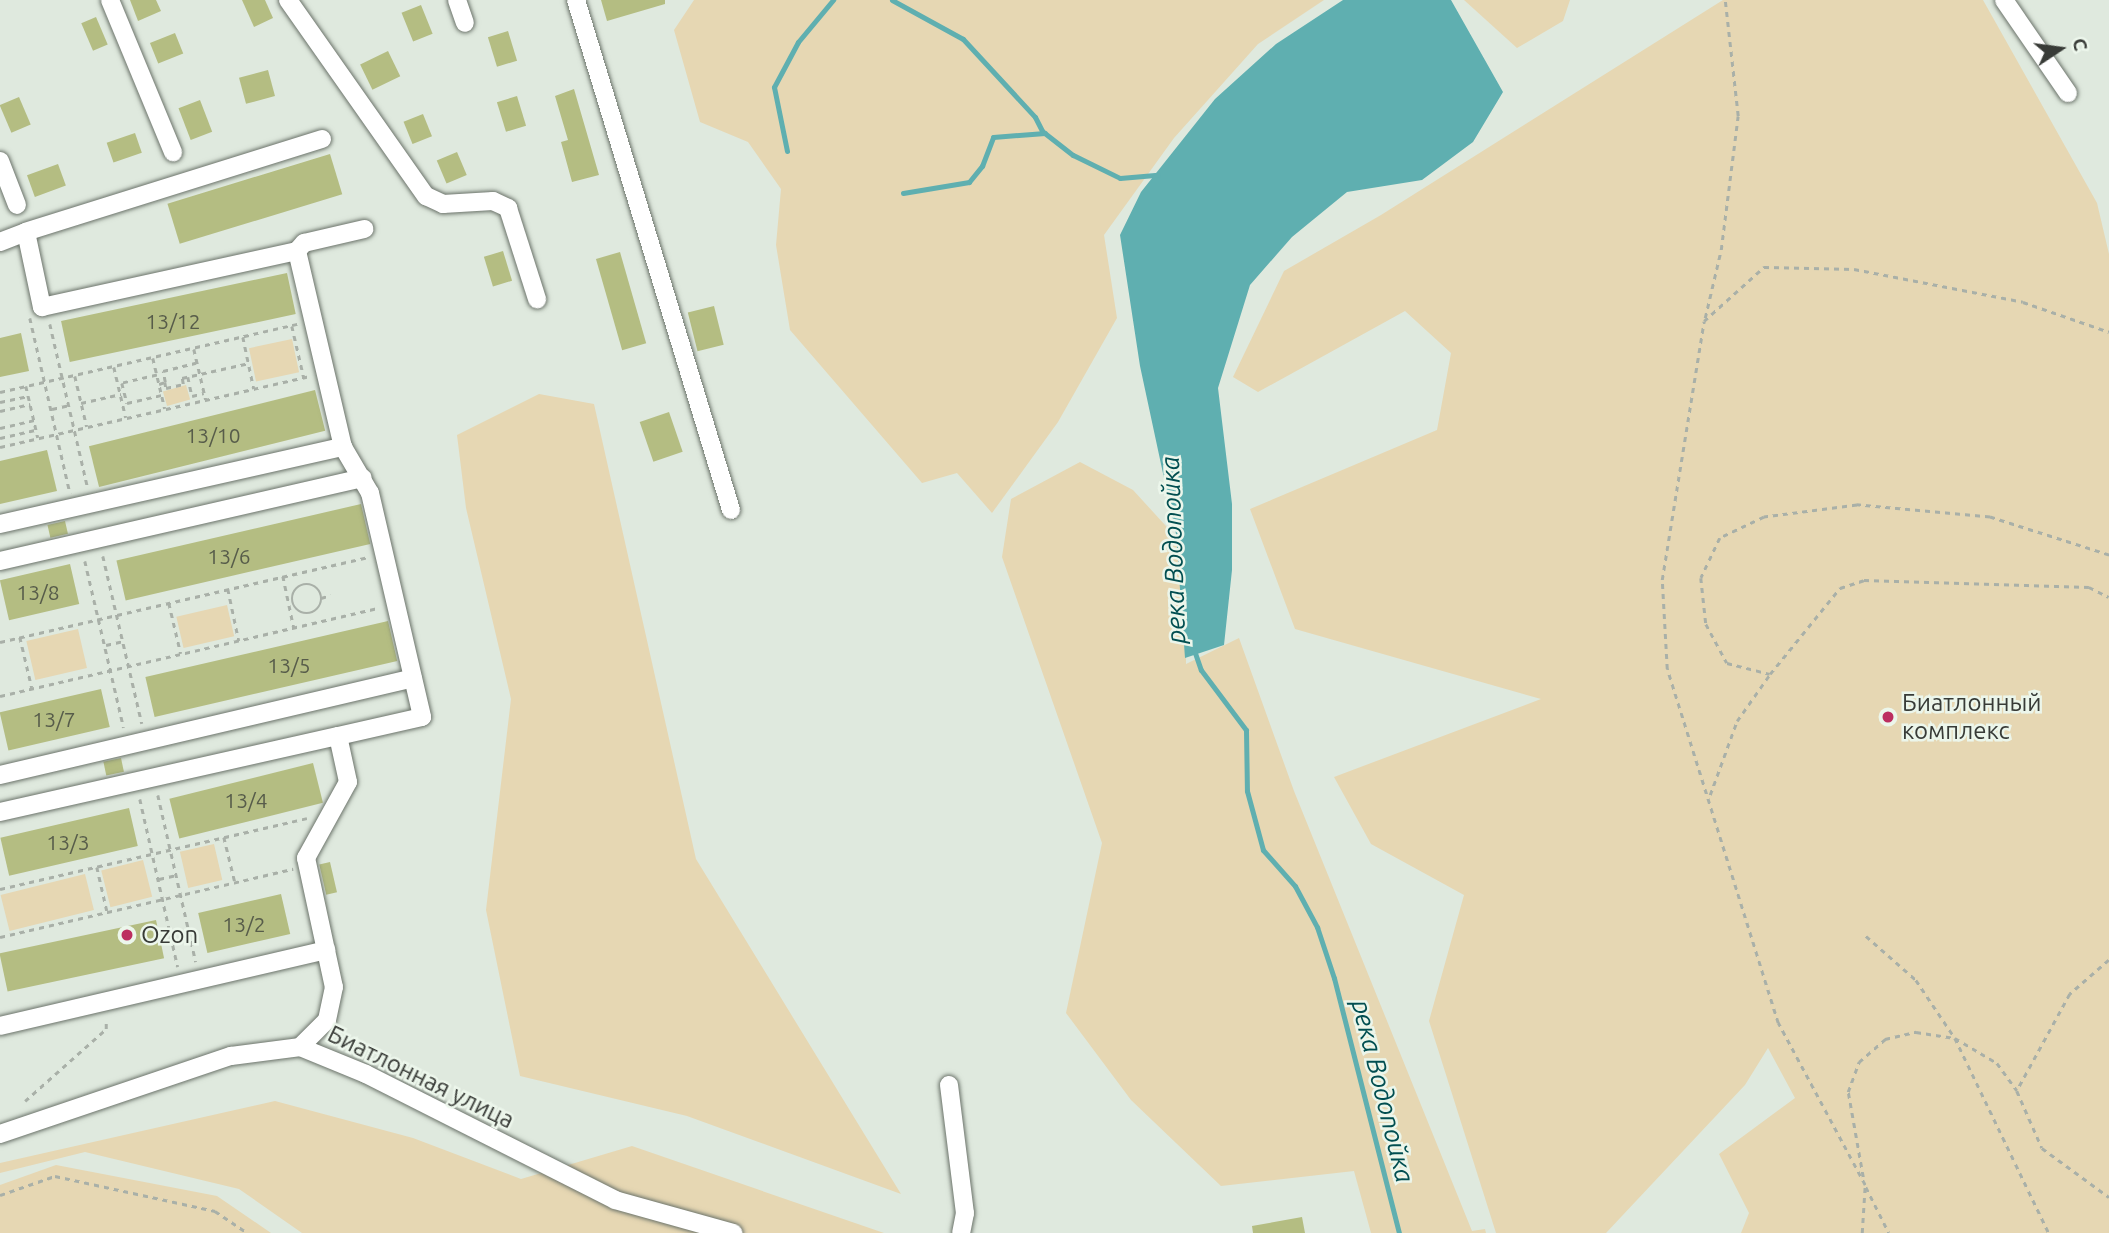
<!DOCTYPE html>
<meta charset="utf-8">
<style>
body{margin:0}
#map{position:relative;width:2109px;height:1233px;overflow:hidden;background:#dfe9de;font-family:Ubuntu,sans-serif}
div>[style]{position:absolute}
[style*='--x']{left:calc(var(--x)*1px);top:calc(var(--y)*1px);width:calc(var(--w)*1px);rotate:calc(var(--a)*1deg)}
.green>*{inset:0;background:#e6d7b3;transform-origin:0 0}
.water>*{inset:0;background:#5fafb0}
.stream>*{height:5px;margin:-2.5px;padding:0 2.5px;transform-origin:2.5px;border-radius:2.5px;background:#5fafb0}
.building>*{inset:0;background:#b4bd82;transform-origin:0 0}
.path>*{height:2.5px;margin-top:-1.25px;transform-origin:0;background:repeating-linear-gradient(90deg,#a9b0a8 0 5px,transparent 0 10px)}
.path>.ring{margin:-1.25px;padding:0;box-sizing:content-box;background:none;border:2.5px solid #a9b0a8;border-radius:50%}
.roads{filter:drop-shadow(0 0 2px #6b736a) drop-shadow(0 0 2px #6b736a)}
.minor>*{height:18px;margin:-9px;padding:0 9px;transform-origin:9px;border-radius:9px;background:#fff}
.dots>*{width:19px;height:19px;translate:-50% -50%;box-sizing:border-box;border:4px solid #ecf6eb;border-radius:50%}
span{translate:-50% -50%;white-space:nowrap;text-align:center;line-height:1.15;-webkit-text-stroke:5px #ecf6eb;paint-order:stroke}
.number-label{font-size:21px;color:#575c4a}
.number-label span{-webkit-text-stroke-width:0}
.poi-label{font-size:24px;color:#383b37}
.left{translate:0 -50%;text-align:left}
.street-label{font-size:24px;color:#383b37}
.water-label{font-size:26px;color:#014e50;font-style:italic}
.north{position:absolute;left:2025px;top:14px;width:70px;height:70px;-webkit-text-stroke:5px #ecf6eb;paint-order:stroke;rotate:77deg;font-size:19px;font-weight:700;line-height:28px;text-align:center;color:#383b37}
.north::after{content:'';display:block;margin:auto;width:24px;height:32px;background:#383b37;clip-path:polygon(50% 0,100% 100%,50% 72%,0 100%)}
</style>
<div id="map">
<div class="green">
<div style="clip-path:polygon(694px 0,1324px 0,1258px 44px,1174px 138px,1104px 235px,1117px 318px,1058px 422px,992px 513px,957px 473px,922px 483px,790px 330px,776px 245px,781px 189px,748px 142px,700px 122px,674px 30px)"></div>
<div style="clip-path:polygon(1464px 0,1570px 0,1563px 21px,1517px 48px)"></div>
<div style="clip-path:polygon(1723px 0,1983px 0,2097px 203px,2109px 254px,2109px 1233px,1741px 1233px,1749px 1213px,1719px 1154px,1795px 1098px,1768px 1048px,1745px 1085px,1606px 1233px,1496px 1233px,1429px 1021px,1464px 895px,1371px 844px,1334px 777px,1541px 699px,1295px 629px,1250px 509px,1437px 430px,1451px 353px,1405px 311px,1258px 392px,1233px 377px,1284px 271px,1381px 215px)"></div>
<div style="left:292px;top:339px;width:34px;height:44px;rotate:78deg"></div>
<div style="left:186px;top:385px;width:15px;height:24px;rotate:74deg"></div>
<div style="clip-path:polygon(539px 394px,594px 404px,696px 859px,901px 1194px,687px 1116px,520px 1076px,486px 910px,511px 699px,466px 508px,457px 435px)"></div>
<div style="clip-path:polygon(1080px 462px,1133px 490px,1176px 537px,1186px 589px,1186px 664px,1239px 638px,1294px 791px,1472px 1231px,1485px 1229px,1486px 1233px,1371px 1233px,1354px 1171px,1221px 1186px,1131px 1100px,1066px 1013px,1102px 843px,1002px 557px,1011px 499px)"></div>
<div style="left:227px;top:605px;width:32px;height:52px;rotate:77deg"></div>
<div style="left:78px;top:629px;width:40px;height:53px;rotate:77deg"></div>
<div style="left:214px;top:844px;width:37px;height:35px;rotate:77deg"></div>
<div style="left:143px;top:860px;width:38px;height:43px;rotate:76deg"></div>
<div style="left:85px;top:874px;width:37px;height:87px;rotate:76deg"></div>
<div style="clip-path:polygon(275px 1101px,413px 1138px,521px 1179px,632px 1146px,884px 1233px,302px 1233px,239px 1189px,85px 1152px,0 1173px,0 1163px)"></div>
<div style="clip-path:polygon(56px 1165px,217px 1196px,271px 1233px,0 1233px,0 1185px)"></div>
</div>
<div class="water">
<div style="clip-path:polygon(1343px 0,1451px 0,1503px 92px,1473px 142px,1422px 180px,1347px 192px,1292px 237px,1250px 285px,1218px 388px,1232px 504px,1232px 570px,1224px 645px,1185px 658px,1176px 534px,1140px 366px,1120px 235px,1141px 192px,1215px 99px,1276px 44px)"></div>
</div>
<div class="stream">
<div style="--x:892;--y:0;--w:81;--a:28.8"></div>
<div style="--x:963;--y:39;--w:106;--a:47.3"></div>
<div style="--x:1035;--y:117;--w:16;--a:63"></div>
<div style="--x:1042;--y:131;--w:39;--a:38"></div>
<div style="--x:1073;--y:155;--w:52;--a:26.1"></div>
<div style="--x:1120;--y:178;--w:38;--a:-5"></div>
<div style="--x:787;--y:151;--w:65;--a:-101.5"></div>
<div style="--x:774;--y:87;--w:51;--a:-61.9"></div>
<div style="--x:798;--y:42;--w:55;--a:-50.2"></div>
<div style="--x:903;--y:193;--w:67;--a:-9.5"></div>
<div style="--x:969;--y:182;--w:21;--a:-51"></div>
<div style="--x:982;--y:166;--w:31;--a:-69"></div>
<div style="--x:993;--y:137;--w:52;--a:-4.4"></div>
<div style="--x:1194;--y:650;--w:21;--a:71"></div>
<div style="--x:1201;--y:670;--w:75;--a:53.1"></div>
<div style="--x:1246;--y:730;--w:61;--a:89.1"></div>
<div style="--x:1247;--y:791;--w:61;--a:74.8"></div>
<div style="--x:1263;--y:850;--w:48;--a:48.4"></div>
<div style="--x:1295;--y:886;--w:47;--a:61.8"></div>
<div style="--x:1317;--y:927;--w:54;--a:71.6"></div>
<div style="--x:1334;--y:978;--w:263;--a:75.7"></div>
</div>
<div class="building">
<div style="clip-path:polygon(130px 0,156px 0,161px 11px,138px 21px)"></div>
<div style="clip-path:polygon(242px 0,265px 0,273px 18px,254px 27px)"></div>
<div style="clip-path:polygon(601px 0,665px 0,665px 4px,607px 21px)"></div>
<div style="left:421px;top:5px;width:31px;height:21px;rotate:68deg"></div>
<div style="left:96px;top:17px;width:30px;height:16px;rotate:67deg"></div>
<div style="left:508px;top:31px;width:31px;height:21px;rotate:73deg"></div>
<div style="left:175px;top:33px;width:22px;height:27px;rotate:68deg"></div>
<div style="left:388px;top:51px;width:28px;height:31px;rotate:64deg"></div>
<div style="left:268px;top:70px;width:27px;height:30px;rotate:75deg"></div>
<div style="clip-path:polygon(574px 89px,599px 175px,572px 182px,561px 142px,568px 140px,555px 96px)"></div>
<div style="left:517px;top:96px;width:31px;height:21px;rotate:73deg"></div>
<div style="left:19px;top:97px;width:30px;height:21px;rotate:67deg"></div>
<div style="left:200px;top:100px;width:34px;height:23px;rotate:69deg"></div>
<div style="left:423px;top:114px;width:24px;height:21px;rotate:68deg"></div>
<div style="left:135px;top:133px;width:21px;height:30px;rotate:71deg"></div>
<div style="left:457px;top:152px;width:25px;height:22px;rotate:67deg"></div>
<div style="left:330px;top:154px;width:42px;height:170px;rotate:73deg"></div>
<div style="left:58px;top:164px;width:23px;height:33px;rotate:70deg"></div>
<div style="left:503px;top:251px;width:31px;height:20px;rotate:73deg"></div>
<div style="left:620px;top:252px;width:95px;height:25px;rotate:74deg"></div>
<div style="left:287px;top:273px;width:42px;height:231px;rotate:78deg"></div>
<div style="left:714px;top:306px;width:40px;height:27px;rotate:76deg"></div>
<div style="clip-path:polygon(21px 333px,29px 371px,0 377px,0 338px)"></div>
<div style="left:315px;top:390px;width:42px;height:233px;rotate:76deg"></div>
<div style="left:669px;top:412px;width:42px;height:31px;rotate:71deg"></div>
<div style="clip-path:polygon(47px 450px,57px 491px,0 504px,0 461px)"></div>
<div style="left:361px;top:504px;width:41px;height:251px;rotate:77deg"></div>
<div style="left:65px;top:521px;width:13px;height:18px;rotate:77deg"></div>
<div style="left:70px;top:564px;width:41px;height:72px;rotate:77deg"></div>
<div style="left:388px;top:621px;width:41px;height:249px;rotate:77deg"></div>
<div style="left:101px;top:689px;width:39px;height:104px;rotate:77deg"></div>
<div style="left:121px;top:758px;width:14px;height:18px;rotate:78deg"></div>
<div style="left:313px;top:763px;width:41px;height:148px;rotate:76deg"></div>
<div style="left:129px;top:808px;width:39px;height:132px;rotate:77deg"></div>
<div style="left:330px;top:862px;width:31px;height:11px;rotate:77deg"></div>
<div style="left:281px;top:894px;width:41px;height:85px;rotate:77deg"></div>
<div style="left:156px;top:920px;width:39px;height:160px;rotate:78deg"></div>
<div style="clip-path:polygon(1302px 1217px,1305px 1233px,1253px 1233px,1252px 1226px)"></div>
</div>
<div class="path">
<div style="--x:30;--y:318;--w:180;--a:77.1"></div>
<div style="--x:1705;--y:318;--w:70;--a:-76.8"></div>
<div style="--x:1721;--y:250;--w:135;--a:-82.8"></div>
<div style="--x:1738;--y:116;--w:117;--a:-96.4"></div>
<div style="--x:50;--y:324;--w:168;--a:77"></div>
<div style="--x:292;--y:326;--w:53;--a:77"></div>
<div style="--x:243;--y:337;--w:53;--a:78.1"></div>
<div style="--x:194;--y:349;--w:52;--a:76.8"></div>
<div style="--x:153;--y:358;--w:52;--a:76.8"></div>
<div style="--x:114;--y:367;--w:52;--a:76.8"></div>
<div style="--x:157;--y:375;--w:36;--a:167"></div>
<div style="--x:122;--y:383;--w:21;--a:76"></div>
<div style="--x:127;--y:403;--w:35;--a:-13"></div>
<div style="--x:75;--y:376;--w:52;--a:76.8"></div>
<div style="--x:188;--y:377;--w:19;--a:78"></div>
<div style="--x:192;--y:396;--w:12;--a:-14"></div>
<div style="--x:165;--y:382;--w:11;--a:-100"></div>
<div style="--x:163;--y:371;--w:34;--a:-14"></div>
<div style="--x:159;--y:384;--w:6;--a:-18"></div>
<div style="--x:165;--y:382;--w:6;--a:81"></div>
<div style="--x:166;--y:388;--w:17;--a:-13"></div>
<div style="--x:183;--y:384;--w:6;--a:-99"></div>
<div style="--x:182;--y:378;--w:69;--a:-12.6"></div>
<div style="--x:26;--y:386;--w:53;--a:77"></div>
<div style="--x:0;--y:392;--w:305;--a:-12.9"></div>
<div style="--x:0;--y:402;--w:29;--a:-12"></div>
<div style="--x:81;--y:403;--w:41;--a:-12.7"></div>
<div style="--x:52;--y:409;--w:17;--a:-13"></div>
<div style="--x:0;--y:411;--w:31;--a:-13"></div>
<div style="--x:0;--y:428;--w:35;--a:-13"></div>
<div style="--x:0;--y:438;--w:37;--a:-13"></div>
<div style="--x:0;--y:447;--w:317;--a:-12.9"></div>
<div style="--x:2109;--y:555;--w:125;--a:-162.3"></div>
<div style="--x:1990;--y:517;--w:134;--a:-174.8"></div>
<div style="--x:1857;--y:505;--w:94;--a:172.6"></div>
<div style="--x:1764;--y:517;--w:49;--a:154.5"></div>
<div style="--x:1720;--y:538;--w:44;--a:115.4"></div>
<div style="--x:1701;--y:578;--w:46;--a:83.8"></div>
<div style="--x:1706;--y:624;--w:44;--a:61.7"></div>
<div style="--x:1727;--y:663;--w:44;--a:14.3"></div>
<div style="--x:1770;--y:674;--w:111;--a:-50.9"></div>
<div style="--x:1840;--y:588;--w:25;--a:-18"></div>
<div style="--x:1864;--y:580;--w:225;--a:1.8"></div>
<div style="--x:2089;--y:587;--w:22;--a:27"></div>
<div style="--x:103;--y:556;--w:172;--a:76.9"></div>
<div style="--x:85;--y:561;--w:171;--a:76.9"></div>
<div style="--x:283;--y:576;--w:53;--a:78.1"></div>
<div class="ring" style="left:292px;top:584px;width:27.5px;height:27.5px"></div>
<div style="--x:228;--y:589;--w:53;--a:78.1"></div>
<div style="--x:321;--y:598;--w:10;--a:-17"></div>
<div style="--x:169;--y:603;--w:52;--a:76.8"></div>
<div style="--x:20;--y:637;--w:52;--a:76.8"></div>
<div style="--x:0;--y:642;--w:377;--a:-13"></div>
<div style="--x:106;--y:645;--w:17;--a:-13"></div>
<div style="--x:0;--y:696;--w:389;--a:-13.1"></div>
<div style="--x:158;--y:795;--w:171;--a:77.2"></div>
<div style="--x:1710;--y:795;--w:79;--a:-70"></div>
<div style="--x:1737;--y:721;--w:57;--a:-54.9"></div>
<div style="--x:140;--y:799;--w:172;--a:77.3"></div>
<div style="--x:224;--y:837;--w:46;--a:76.3"></div>
<div style="--x:97;--y:867;--w:45;--a:77.2"></div>
<div style="--x:159;--y:879;--w:18;--a:-13"></div>
<div style="--x:0;--y:889;--w:315;--a:-13"></div>
<div style="--x:1866;--y:936;--w:67;--a:41.3"></div>
<div style="--x:1916;--y:980;--w:70;--a:56.1"></div>
<div style="--x:1955;--y:1038;--w:216;--a:64.3"></div>
<div style="--x:0;--y:937;--w:301;--a:-13.1"></div>
<div style="--x:2109;--y:960;--w:52;--a:138.9"></div>
<div style="--x:2070;--y:994;--w:111;--a:118.7"></div>
<div style="--x:2017;--y:1091;--w:62;--a:66.3"></div>
<div style="--x:2042;--y:1148;--w:83;--a:36.2"></div>
<div style="--x:25;--y:1101;--w:108;--a:-41.6"></div>
<div style="--x:106;--y:1029;--w:10;--a:-90"></div>
<div style="--x:1863;--y:1177;--w:86;--a:-100"></div>
<div style="--x:1848;--y:1092;--w:32;--a:-70"></div>
<div style="--x:1859;--y:1062;--w:35;--a:-41"></div>
<div style="--x:1885;--y:1039;--w:32;--a:-13"></div>
<div style="--x:1916;--y:1032;--w:39;--a:9"></div>
<div style="--x:1955;--y:1038;--w:49;--a:30.8"></div>
<div style="--x:1997;--y:1063;--w:34;--a:54"></div>
<div style="--x:1866;--y:1187;--w:51;--a:63.4"></div>
<div style="--x:0;--y:1195;--w:58;--a:-19.1"></div>
<div style="--x:55;--y:1176;--w:164;--a:12.3"></div>
<div style="--x:215;--y:1211;--w:40;--a:34"></div>
<div style="--x:1862;--y:1233;--w:48;--a:-86.4"></div>
<div style="--x:1865;--y:1185;--w:184;--a:-118.2"></div>
<div style="--x:1778;--y:1023;--w:371;--a:-107.4"></div>
<div style="--x:1667;--y:669;--w:89;--a:-93.2"></div>
<div style="--x:1662;--y:580;--w:262;--a:-80.8"></div>
<div style="--x:1704;--y:321;--w:81;--a:-42"></div>
<div style="--x:1764;--y:267;--w:90;--a:1.3"></div>
<div style="--x:1854;--y:269;--w:172;--a:11"></div>
<div style="--x:2023;--y:302;--w:91;--a:19.2"></div>
</div>
<div class="roads">
<div class="minor">
<div style="--x:110;--y:0;--w:165;--a:67.5"></div>
<div style="--x:288;--y:0;--w:240;--a:54.9"></div>
<div style="--x:426;--y:196;--w:19;--a:25"></div>
<div style="--x:443;--y:204;--w:50;--a:-3.4"></div>
<div style="--x:493;--y:201;--w:17;--a:25"></div>
<div style="--x:508;--y:208;--w:96;--a:72.3"></div>
<div style="--x:457;--y:0;--w:24;--a:71"></div>
<div style="--x:576;--y:0;--w:533;--a:73.09"></div>
<div style="--x:2004;--y:0;--w:113;--a:55.5"></div>
<div style="--x:322;--y:139;--w:310;--a:162.6"></div>
<div style="--x:26;--y:232;--w:77;--a:78"></div>
<div style="--x:42;--y:307;--w:261;--a:-12.4"></div>
<div style="--x:297;--y:251;--w:201;--a:76.8"></div>
<div style="--x:343;--y:447;--w:53;--a:59.6"></div>
<div style="--x:370;--y:493;--w:230;--a:76.9"></div>
<div style="--x:422;--y:717;--w:86;--a:167.3"></div>
<div style="--x:0;--y:161;--w:47;--a:68.9"></div>
<div style="--x:0;--y:242;--w:28;--a:-21"></div>
<div style="--x:297;--y:251;--w:11;--a:-49"></div>
<div style="--x:304;--y:243;--w:62;--a:-13.1"></div>
<div style="--x:0;--y:524;--w:352;--a:-12.7"></div>
<div style="--x:0;--y:561;--w:372;--a:-12.9"></div>
<div style="--x:0;--y:775;--w:424;--a:-13.2"></div>
<div style="--x:0;--y:812;--w:346;--a:-12.7"></div>
<div style="--x:338;--y:736;--w:47;--a:77.7"></div>
<div style="--x:348;--y:782;--w:87;--a:118.9"></div>
<div style="--x:306;--y:858;--w:132;--a:77.8"></div>
<div style="--x:334;--y:987;--w:34;--a:102"></div>
<div style="--x:327;--y:1020;--w:38;--a:135"></div>
<div style="--x:0;--y:1026;--w:335;--a:-13.1"></div>
<div style="--x:949;--y:1085;--w:129;--a:82.9"></div>
<div style="--x:965;--y:1213;--w:20;--a:101"></div>
<div style="--x:0;--y:1134;--w:244;--a:-18.7"></div>
<div style="--x:231;--y:1056;--w:70;--a:-7.4"></div>
<div style="--x:300;--y:1047;--w:71;--a:22.2"></div>
<div style="--x:366;--y:1074;--w:279;--a:26.8"></div>
<div style="--x:615;--y:1200;--w:123;--a:15.6"></div>
</div>
</div>
<div class="dots">
<div style="left:1888px;top:717px;background:#bc2e60"></div>
<div style="left:127px;top:935px;background:#bc2e60"></div>
</div>
<div class="number-label">
<span style="left:173px;top:321px">13/12</span>
<span style="left:213px;top:435px">13/10</span>
<span style="left:229px;top:556px">13/6</span>
<span style="left:38px;top:592px">13/8</span>
<span style="left:289px;top:665px">13/5</span>
<span style="left:54px;top:719px">13/7</span>
<span style="left:246px;top:800px">13/4</span>
<span style="left:68px;top:842px">13/3</span>
<span style="left:244px;top:924px">13/2</span>
</div>
<div class="poi-label">
<span class="left" style="left:1902px;top:717px">Биатлонный<br>комплекс</span>
<span class="left" style="left:141px;top:935px">Ozon</span>
</div>
<div class="street-label">
<span style="left:421px;top:1077px;rotate:26deg">Биатлонная улица</span>
</div>
<div class="water-label">
<span style="left:1173px;top:550px;rotate:-92deg">река Водопойка</span>
<span style="left:1383px;top:1091px;rotate:76deg">река Водопойка</span>
</div>
<div class="north">С</div>
</div>
